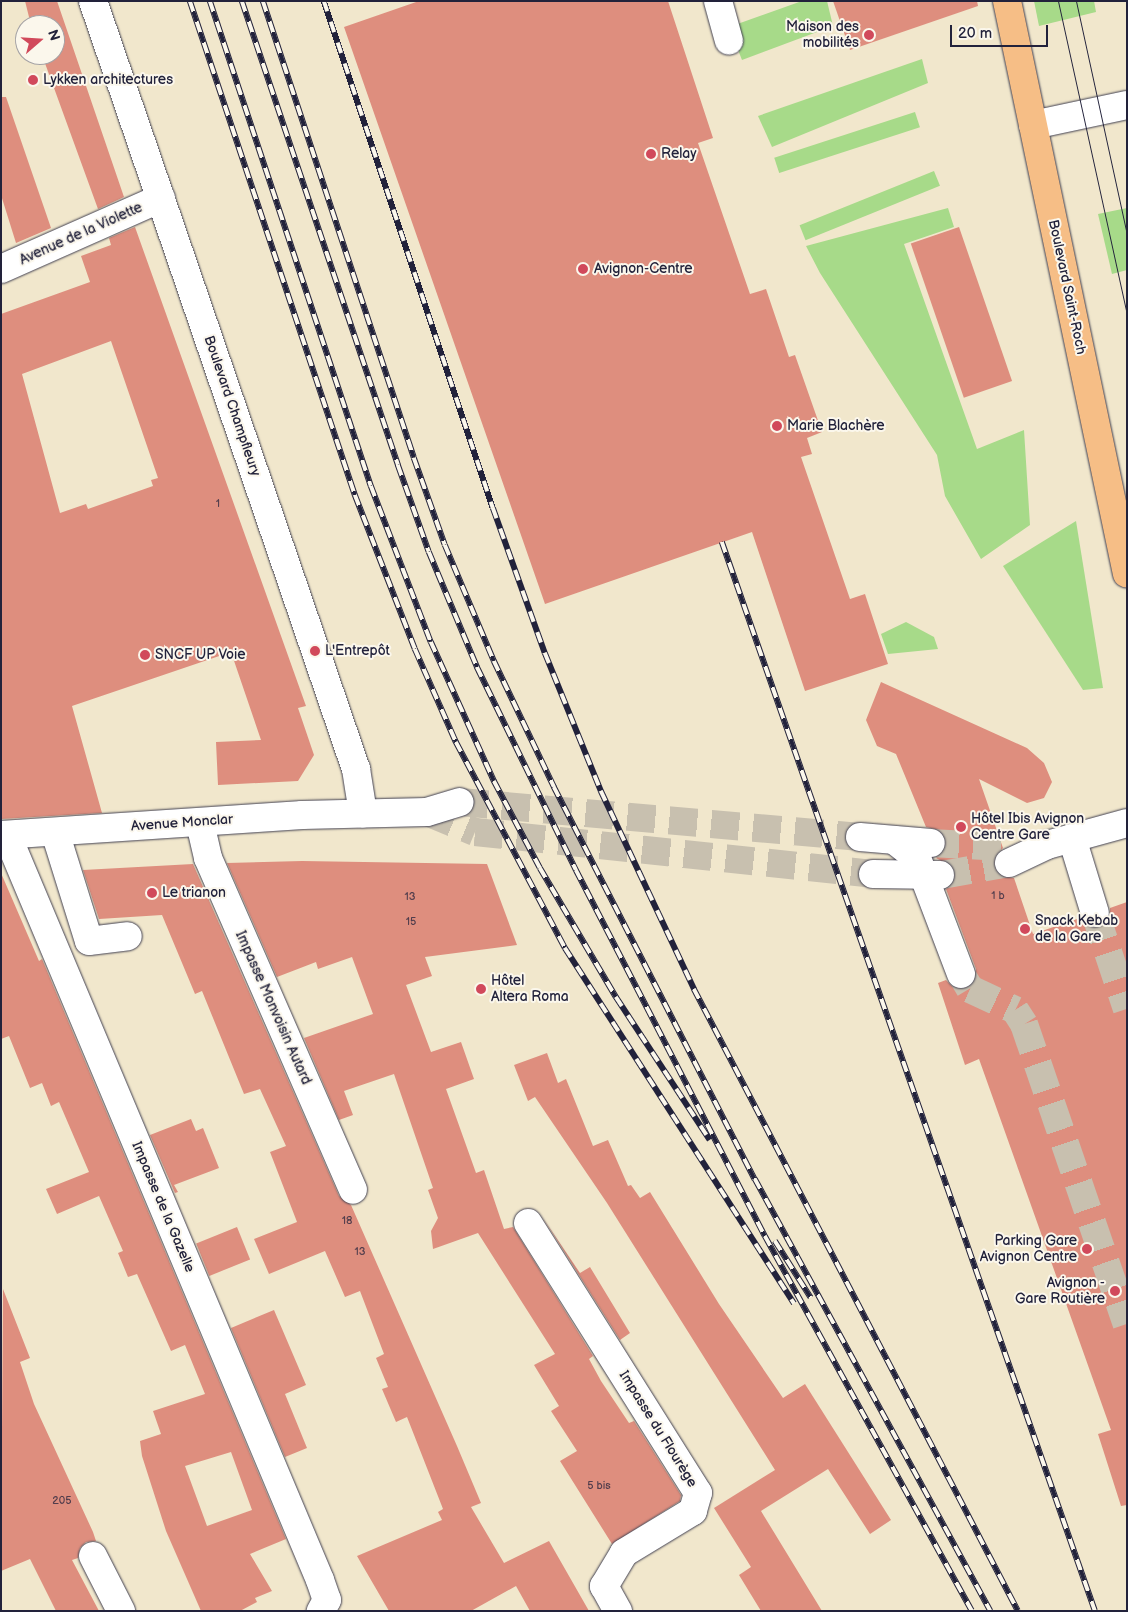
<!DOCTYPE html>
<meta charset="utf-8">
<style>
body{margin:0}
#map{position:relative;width:1128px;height:1612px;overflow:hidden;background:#f1e7cc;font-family:"Balsamiq Sans",sans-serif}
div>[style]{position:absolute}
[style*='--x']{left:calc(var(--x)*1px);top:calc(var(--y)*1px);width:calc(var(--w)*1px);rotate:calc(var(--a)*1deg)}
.green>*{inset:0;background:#a7da89;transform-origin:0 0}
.building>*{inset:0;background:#de8e7e;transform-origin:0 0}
.minor-tunnel>*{height:28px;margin-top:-14px;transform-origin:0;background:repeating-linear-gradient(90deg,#c8c0af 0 28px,transparent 0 42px)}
.roads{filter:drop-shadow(0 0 1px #414051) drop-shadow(0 0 1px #414051)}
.minor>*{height:28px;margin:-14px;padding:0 14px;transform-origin:14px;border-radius:14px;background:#fff}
.major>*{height:28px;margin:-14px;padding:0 14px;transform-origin:14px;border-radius:14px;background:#f6be86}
.tram>*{height:1px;margin:-0.5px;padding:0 0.5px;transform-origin:0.5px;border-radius:0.5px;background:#22223b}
.rail>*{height:5.5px;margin-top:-2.75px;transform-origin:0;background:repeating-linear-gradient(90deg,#fbf7ec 0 11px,#22223b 0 22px);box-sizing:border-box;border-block:1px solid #22223b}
.dots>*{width:14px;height:14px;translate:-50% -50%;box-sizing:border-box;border:2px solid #fbf7ec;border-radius:50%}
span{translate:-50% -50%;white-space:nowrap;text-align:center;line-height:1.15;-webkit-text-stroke:4px #fbf7ec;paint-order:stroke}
.number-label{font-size:11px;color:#513d4c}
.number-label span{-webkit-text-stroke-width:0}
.poi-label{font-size:14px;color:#22223b}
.right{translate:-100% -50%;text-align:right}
.left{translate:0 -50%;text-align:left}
.street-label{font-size:14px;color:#22223b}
.frame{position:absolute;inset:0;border:2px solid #22223b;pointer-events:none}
.north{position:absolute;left:15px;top:15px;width:50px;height:50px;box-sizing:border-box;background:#fbf7ec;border:1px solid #a4a2a5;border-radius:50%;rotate:71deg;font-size:14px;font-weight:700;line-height:20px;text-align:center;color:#22223b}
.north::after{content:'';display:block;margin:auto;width:18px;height:22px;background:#d1495b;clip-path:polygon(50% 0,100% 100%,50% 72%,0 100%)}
.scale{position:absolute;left:950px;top:25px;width:98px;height:22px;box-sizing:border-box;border:2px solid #22223b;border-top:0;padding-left:6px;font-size:15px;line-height:18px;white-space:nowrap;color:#22223b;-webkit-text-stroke:4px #fbf7ec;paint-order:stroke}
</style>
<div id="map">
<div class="green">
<div style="clip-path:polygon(802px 1px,827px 1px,833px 26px,742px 60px,729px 27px)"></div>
<div style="clip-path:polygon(1034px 1px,1094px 1px,1096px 12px,1039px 26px)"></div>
<div style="clip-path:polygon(922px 59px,928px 83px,772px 147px,758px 116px)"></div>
<div style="left:915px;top:112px;width:16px;height:148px;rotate:72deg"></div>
<div style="left:934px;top:171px;width:16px;height:145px;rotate:68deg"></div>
<div style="clip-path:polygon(948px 208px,954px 227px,904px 244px,977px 449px,1024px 430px,1030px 525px,981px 559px,945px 496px,937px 455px,820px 273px,806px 246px)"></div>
<div style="clip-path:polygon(1127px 208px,1127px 270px,1112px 274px,1098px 214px)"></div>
<div style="clip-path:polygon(1076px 521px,1103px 688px,1083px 690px,1003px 566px)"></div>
<div style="clip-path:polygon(906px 622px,934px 637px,938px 649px,888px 654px,881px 634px)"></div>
</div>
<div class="building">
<div style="clip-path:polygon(25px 1px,57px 1px,70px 39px,124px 197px,98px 209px,42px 55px,55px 55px,55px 25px,31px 25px)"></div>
<div style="clip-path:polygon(419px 1px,668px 1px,713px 138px,698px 143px,750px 294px,766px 289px,789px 357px,795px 355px,822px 432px,807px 438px,812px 454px,801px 457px,850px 599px,865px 594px,888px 664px,805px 691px,752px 532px,545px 604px,344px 27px)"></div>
<div style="clip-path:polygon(833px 1px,977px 1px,978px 6px,850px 50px)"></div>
<div style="clip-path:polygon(1px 97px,6px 97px,51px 228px,16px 243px,1px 195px)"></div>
<div style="clip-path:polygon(evenodd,135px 227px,306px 706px,298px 708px,314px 755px,298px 781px,218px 785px,216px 742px,261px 740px,231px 652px,72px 706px,102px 813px,1px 819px,1px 314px,90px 282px,81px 256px,111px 245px,109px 238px,135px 227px,111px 341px,158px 478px,151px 480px,153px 486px,88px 509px,86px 504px,60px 513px,22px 374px,111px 341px)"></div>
<div style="left:959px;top:227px;width:163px;height:51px;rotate:71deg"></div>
<div style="clip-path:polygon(881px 682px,1027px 748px,1044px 763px,1052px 782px,1044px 798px,1027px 803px,979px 779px,1003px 848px,996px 855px,995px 869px,1001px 876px,1014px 878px,1033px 934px,1080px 918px,1091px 928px,1100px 928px,1110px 917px,1110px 908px,1127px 902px,1127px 1505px,1121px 1506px,1098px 1434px,1111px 1430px,979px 1059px,965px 1065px,938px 983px,946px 980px,952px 986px,966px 989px,973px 983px,976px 969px,946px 889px,954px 883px,954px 868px,936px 858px,944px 851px,945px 837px,939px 830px,926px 827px,896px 754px,877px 746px,866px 720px)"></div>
<div style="clip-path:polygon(302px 861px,487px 864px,517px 945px,425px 957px,432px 976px,406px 985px,431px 1052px,461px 1042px,474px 1079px,446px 1089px,476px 1173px,484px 1170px,504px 1229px,513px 1227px,593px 1356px,589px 1359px,601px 1381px,629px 1423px,634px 1421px,681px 1495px,680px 1501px,612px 1544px,560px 1461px,577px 1451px,551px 1411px,559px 1406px,534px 1365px,555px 1354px,478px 1233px,433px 1249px,431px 1231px,438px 1218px,428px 1190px,433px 1188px,394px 1074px,344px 1091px,353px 1115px,339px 1120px,304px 1038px,373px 1014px,352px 957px,318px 969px,316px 962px,277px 977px,227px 863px)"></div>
<div style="clip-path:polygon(193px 864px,339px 1196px,351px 1205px,457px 1446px,481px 1503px,471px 1507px,504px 1563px,549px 1541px,589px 1611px,530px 1611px,516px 1586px,471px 1611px,389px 1611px,357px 1556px,442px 1520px,438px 1512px,443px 1509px,407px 1417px,396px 1422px,382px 1389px,388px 1387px,376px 1358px,384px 1354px,360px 1291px,345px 1297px,325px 1251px,269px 1274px,254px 1239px,297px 1222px,270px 1152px,286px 1146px,260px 1089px,244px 1094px,202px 991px,195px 994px,162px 915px,99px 919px,83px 870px)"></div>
<div style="clip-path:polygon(evenodd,1px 873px,39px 961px,42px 959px,286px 1539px,250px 1554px,272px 1591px,255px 1598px,257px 1602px,240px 1611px,201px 1611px,166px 1531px,142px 1456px,140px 1441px,161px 1434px,153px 1411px,205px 1394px,185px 1345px,171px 1351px,137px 1274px,128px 1277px,118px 1253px,123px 1251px,99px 1196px,57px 1214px,46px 1189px,89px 1172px,59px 1102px,51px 1106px,42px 1083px,30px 1088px,9px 1036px,1px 1039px,1px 873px,231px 1452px,252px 1510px,207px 1526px,185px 1466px,231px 1452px)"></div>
<div style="clip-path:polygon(547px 1053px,558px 1083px,566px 1079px,593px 1146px,608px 1140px,628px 1186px,631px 1185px,640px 1198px,650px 1192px,719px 1304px,783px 1398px,805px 1384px,891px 1520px,870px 1534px,828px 1469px,761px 1511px,822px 1611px,761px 1611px,739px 1575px,751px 1567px,714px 1508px,775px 1470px,607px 1203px,535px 1097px,528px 1101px,514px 1065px)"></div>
<div style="clip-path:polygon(191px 1119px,196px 1131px,203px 1128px,219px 1168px,174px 1185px,178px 1192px,175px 1193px,150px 1135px)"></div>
<div style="clip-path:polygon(543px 1218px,580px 1273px,590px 1267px,630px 1333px,620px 1340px)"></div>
<div style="left:237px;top:1227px;width:35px;height:44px;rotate:68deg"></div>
<div style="clip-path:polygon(3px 1289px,30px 1358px,20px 1362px,34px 1404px,93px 1532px,96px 1541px,86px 1542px,80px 1548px,78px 1558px,72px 1560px,99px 1611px,56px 1611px,30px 1559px,1px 1571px)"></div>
<div style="clip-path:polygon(274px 1310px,306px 1385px,285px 1394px,307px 1448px,285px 1457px,231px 1328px)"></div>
</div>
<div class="minor-tunnel">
<div style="--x:460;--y:802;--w:402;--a:5"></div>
<div style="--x:427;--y:812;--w:52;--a:22.6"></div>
<div style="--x:475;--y:832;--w:400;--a:6"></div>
<div style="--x:931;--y:843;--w:72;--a:3.2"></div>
<div style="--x:942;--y:875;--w:68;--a:-10.2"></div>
<div style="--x:1095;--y:913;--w:101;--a:71.6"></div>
<div style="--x:961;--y:974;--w:17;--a:59"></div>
<div style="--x:970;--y:989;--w:50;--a:25"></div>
<div style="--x:1015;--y:1010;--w:17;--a:57"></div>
<div style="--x:1024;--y:1024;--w:317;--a:71.1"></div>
</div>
<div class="roads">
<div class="minor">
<div style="--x:93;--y:1;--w:812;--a:71.1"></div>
<div style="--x:356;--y:769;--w:45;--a:81"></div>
<div style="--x:718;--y:1;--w:41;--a:74.6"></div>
<div style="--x:1033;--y:125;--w:96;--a:-12"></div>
<div style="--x:1;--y:269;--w:175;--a:-23.9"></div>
<div style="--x:200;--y:823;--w:36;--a:77"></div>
<div style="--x:208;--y:858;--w:362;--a:66.4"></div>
<div style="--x:55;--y:832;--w:114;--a:72.7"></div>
<div style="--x:89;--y:941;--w:39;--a:-7"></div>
<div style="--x:1;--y:835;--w:302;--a:-3.8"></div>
<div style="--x:302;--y:815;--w:125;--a:-1.4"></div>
<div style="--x:427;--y:812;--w:34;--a:-17"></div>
<div style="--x:7;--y:835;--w:808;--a:67.21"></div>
<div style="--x:320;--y:1580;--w:21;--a:71"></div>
<div style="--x:327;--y:1600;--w:13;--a:119"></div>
<div style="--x:860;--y:837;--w:71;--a:4.8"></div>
<div style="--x:1072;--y:838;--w:78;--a:73"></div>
<div style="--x:894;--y:840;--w:29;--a:38"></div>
<div style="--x:917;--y:858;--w:124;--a:69.2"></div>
<div style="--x:1009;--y:863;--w:42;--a:-25.3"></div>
<div style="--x:1047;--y:845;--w:83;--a:-15.4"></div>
<div style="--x:873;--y:874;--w:67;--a:0.9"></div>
<div style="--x:528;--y:1223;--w:319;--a:57.8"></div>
<div style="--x:698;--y:1493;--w:19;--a:106"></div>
<div style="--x:693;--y:1511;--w:81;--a:148.7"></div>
<div style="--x:624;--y:1553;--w:39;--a:121"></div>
<div style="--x:604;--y:1586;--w:29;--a:61"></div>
<div style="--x:93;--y:1556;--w:62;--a:63"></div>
</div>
<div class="major">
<div style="--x:1007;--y:1;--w:585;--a:78.17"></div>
</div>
</div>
<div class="tram">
<div style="--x:1058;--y:1;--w:321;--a:77.6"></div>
<div style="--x:1076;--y:1;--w:239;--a:77.7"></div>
</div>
<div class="rail">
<div style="--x:190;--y:1;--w:521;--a:71.53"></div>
<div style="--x:355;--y:495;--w:165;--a:68.7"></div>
<div style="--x:415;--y:649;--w:102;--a:66.2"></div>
<div style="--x:456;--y:742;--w:233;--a:62.1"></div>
<div style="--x:565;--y:948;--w:423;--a:57.2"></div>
<div style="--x:210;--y:1;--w:511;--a:71.64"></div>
<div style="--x:371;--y:486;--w:167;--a:69"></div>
<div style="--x:431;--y:642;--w:153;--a:65.6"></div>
<div style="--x:494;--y:781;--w:98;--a:62.1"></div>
<div style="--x:540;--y:868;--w:150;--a:59.5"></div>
<div style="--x:616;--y:997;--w:171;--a:56.7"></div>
<div style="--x:242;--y:1;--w:490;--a:71.4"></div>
<div style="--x:398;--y:465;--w:92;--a:70.4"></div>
<div style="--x:429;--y:552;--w:125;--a:67.3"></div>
<div style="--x:477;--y:667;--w:226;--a:64"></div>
<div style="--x:576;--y:870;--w:412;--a:62.7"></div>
<div style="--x:765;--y:1236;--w:428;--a:61.1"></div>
<div style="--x:263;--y:1;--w:481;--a:71.7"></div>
<div style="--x:414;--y:458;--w:92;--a:70.4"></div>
<div style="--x:445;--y:545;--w:126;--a:67.1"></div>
<div style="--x:494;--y:661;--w:140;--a:64.5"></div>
<div style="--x:554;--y:787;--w:441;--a:62.9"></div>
<div style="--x:755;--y:1179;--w:492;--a:61.4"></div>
<div style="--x:324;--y:1;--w:534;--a:71.57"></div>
<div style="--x:493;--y:508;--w:154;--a:70.3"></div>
<div style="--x:545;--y:653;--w:149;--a:67.9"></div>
<div style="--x:601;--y:791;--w:219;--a:64.8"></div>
<div style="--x:694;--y:989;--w:701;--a:62.48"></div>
<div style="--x:722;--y:542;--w:1132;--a:70.76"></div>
<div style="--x:775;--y:1241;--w:67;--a:57.7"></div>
</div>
<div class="dots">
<div style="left:869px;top:35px;background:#d1495b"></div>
<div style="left:33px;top:80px;background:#d1495b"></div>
<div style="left:651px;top:154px;background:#d1495b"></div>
<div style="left:583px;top:269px;background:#d1495b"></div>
<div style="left:777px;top:426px;background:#d1495b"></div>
<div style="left:315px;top:651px;background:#d1495b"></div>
<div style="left:145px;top:655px;background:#d1495b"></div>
<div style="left:961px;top:827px;background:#d1495b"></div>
<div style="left:152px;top:893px;background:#d1495b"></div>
<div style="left:1025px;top:929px;background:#d1495b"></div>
<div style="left:481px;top:989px;background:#d1495b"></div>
<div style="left:1087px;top:1249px;background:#d1495b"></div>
<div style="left:1115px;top:1291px;background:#d1495b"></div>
</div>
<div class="number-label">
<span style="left:218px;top:504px">1</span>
<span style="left:998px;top:896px">1 b</span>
<span style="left:410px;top:897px">13</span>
<span style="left:411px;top:922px">15</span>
<span style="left:347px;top:1221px">18</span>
<span style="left:360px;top:1252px">13</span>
<span style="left:599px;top:1486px">5 bis</span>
<span style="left:62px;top:1501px">205</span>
</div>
<div class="poi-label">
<span class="right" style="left:859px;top:35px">Maison des<br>mobilités</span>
<span class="left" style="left:43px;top:80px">Lykken architectures</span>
<span class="left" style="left:661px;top:154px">Relay</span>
<span class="left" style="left:594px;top:269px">Avignon-Centre</span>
<span class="left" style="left:787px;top:426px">Marie Blachère</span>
<span class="left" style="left:325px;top:651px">L'Entrepôt</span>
<span class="left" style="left:155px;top:655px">SNCF UP Voie</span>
<span class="left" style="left:971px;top:827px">Hôtel Ibis Avignon<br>Centre Gare</span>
<span class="left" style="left:162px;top:893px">Le trianon</span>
<span class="left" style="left:1035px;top:929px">Snack Kebab<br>de la Gare</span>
<span class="left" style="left:491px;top:989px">Hôtel<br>Altera Roma</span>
<span class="right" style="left:1077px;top:1249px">Parking Gare<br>Avignon Centre</span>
<span class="right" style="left:1105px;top:1291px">Avignon -<br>Gare Routière</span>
</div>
<div class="street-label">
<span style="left:81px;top:234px;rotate:-24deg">Avenue de la Violette</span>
<span style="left:1067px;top:287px;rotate:78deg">Boulevard Saint-Roch</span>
<span style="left:232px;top:406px;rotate:71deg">Boulevard Champfleury</span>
<span style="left:182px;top:823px;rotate:-4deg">Avenue Monclar</span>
<span style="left:273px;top:1008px;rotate:66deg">Impasse Monvoisin Autard</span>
<span style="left:163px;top:1207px;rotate:67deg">Impasse de la Gazelle</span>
<span style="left:658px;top:1429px;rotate:58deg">Impasse du Flourège</span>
</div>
<div class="frame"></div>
<div class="north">N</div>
<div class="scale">20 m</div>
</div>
